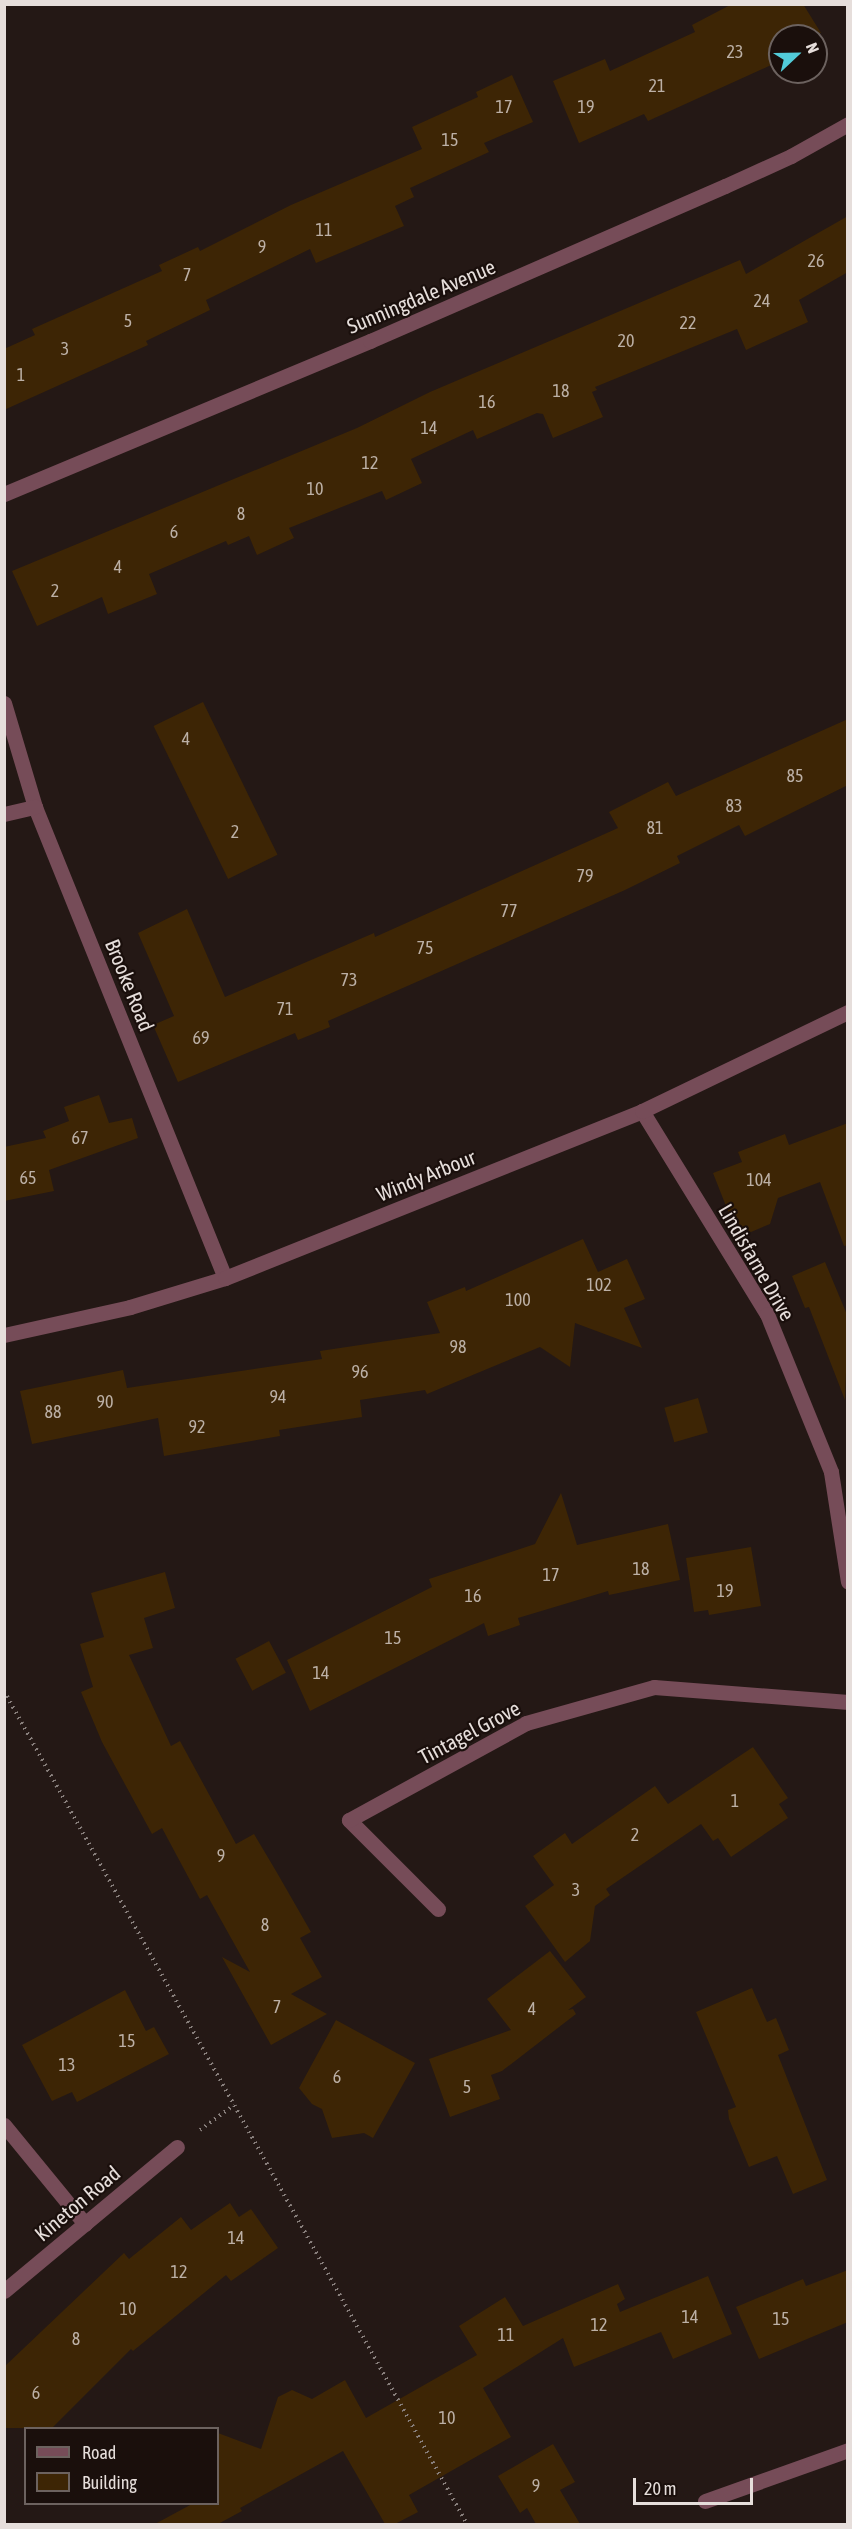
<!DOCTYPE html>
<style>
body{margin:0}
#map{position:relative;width:852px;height:2529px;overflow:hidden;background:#241815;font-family:"Asap Condensed",sans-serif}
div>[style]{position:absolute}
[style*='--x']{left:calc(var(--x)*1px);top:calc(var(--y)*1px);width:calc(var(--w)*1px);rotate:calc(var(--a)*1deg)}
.building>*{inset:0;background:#3d2505;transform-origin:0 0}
.path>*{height:4px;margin-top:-2px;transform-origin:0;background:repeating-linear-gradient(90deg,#887f7c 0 1.5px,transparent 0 6px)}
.minor>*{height:15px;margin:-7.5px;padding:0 7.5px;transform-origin:7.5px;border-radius:7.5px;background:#764c58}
span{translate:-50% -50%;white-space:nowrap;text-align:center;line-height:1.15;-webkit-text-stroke:4.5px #1a0f0c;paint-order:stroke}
.number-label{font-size:18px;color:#bcb0a6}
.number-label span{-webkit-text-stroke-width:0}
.street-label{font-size:21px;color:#e6dedb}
.frame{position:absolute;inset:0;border:6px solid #e6dedb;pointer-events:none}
.legend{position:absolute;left:24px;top:2427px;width:195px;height:78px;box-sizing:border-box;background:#1a0f0c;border:2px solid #6c625f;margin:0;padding:8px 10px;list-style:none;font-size:18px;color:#e6dedb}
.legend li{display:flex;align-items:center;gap:12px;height:30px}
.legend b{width:30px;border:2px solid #6c625f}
.north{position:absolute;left:768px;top:24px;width:60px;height:60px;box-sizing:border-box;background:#1a0f0c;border:2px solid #6c625f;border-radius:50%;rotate:68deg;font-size:16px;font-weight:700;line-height:24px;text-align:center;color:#e6dedb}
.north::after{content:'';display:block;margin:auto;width:21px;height:27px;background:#52cbd9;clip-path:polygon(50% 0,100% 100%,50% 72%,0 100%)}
.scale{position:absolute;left:633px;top:2478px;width:120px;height:27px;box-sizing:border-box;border:3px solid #e6dedb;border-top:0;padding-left:8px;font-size:18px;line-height:21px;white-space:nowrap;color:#e6dedb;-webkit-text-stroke:4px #1a0f0c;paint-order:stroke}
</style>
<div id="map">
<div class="building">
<div style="clip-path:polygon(732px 4px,803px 4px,821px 33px,780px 36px,780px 59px,769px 66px,648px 121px,644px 114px,579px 143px,553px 81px,605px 59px,610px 71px,695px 32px,692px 25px)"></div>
<div style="clip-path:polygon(512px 75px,533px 122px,484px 143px,489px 152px,410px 188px,414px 197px,395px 206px,404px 226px,316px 263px,310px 249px,206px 300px,210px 310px,146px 341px,148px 345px,4px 410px,4px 349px,35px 335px,32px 329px,162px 271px,159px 265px,198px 247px,200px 251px,291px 205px,422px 149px,412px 127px,478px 97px,476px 92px)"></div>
<div style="clip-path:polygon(848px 216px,848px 272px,799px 300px,808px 322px,746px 350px,737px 329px,595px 387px,597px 390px,592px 392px,603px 417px,553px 438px,543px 414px,537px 413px,477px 439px,473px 430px,411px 459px,422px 483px,386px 500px,382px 491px,289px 528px,294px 538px,257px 555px,249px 536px,228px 545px,226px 541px,149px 574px,157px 594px,108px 614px,102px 597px,37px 626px,12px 571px,357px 428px,430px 392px,740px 260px,746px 274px)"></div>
<div style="left:203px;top:702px;width:170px;height:55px;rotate:64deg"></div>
<div style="clip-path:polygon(848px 719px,848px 785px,745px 836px,739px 825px,677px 856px,680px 863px,625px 890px,328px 1021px,330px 1027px,298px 1040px,295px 1033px,178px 1082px,153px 1025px,174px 1016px,138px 933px,187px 909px,225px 997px,374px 933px,375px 937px,618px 828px,609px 812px,668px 782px,676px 796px)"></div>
<div style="clip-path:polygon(99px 1095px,109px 1123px,132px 1118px,138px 1138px,49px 1170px,54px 1191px,4px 1201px,4px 1147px,46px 1138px,43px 1131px,69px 1121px,64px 1107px)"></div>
<div style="clip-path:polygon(848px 1123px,848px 1245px,844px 1246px,820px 1182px,778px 1198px,770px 1224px,751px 1232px,733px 1224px,713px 1173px,742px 1162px,738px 1152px,785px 1134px,789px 1145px)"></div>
<div style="clip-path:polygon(583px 1239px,598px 1272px,627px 1259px,645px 1299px,624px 1308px,642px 1348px,575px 1323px,570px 1367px,540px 1347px,427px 1394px,425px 1390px,360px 1400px,362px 1417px,279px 1430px,280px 1436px,164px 1456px,158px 1418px,32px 1444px,20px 1391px,123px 1370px,127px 1388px,322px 1359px,320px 1351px,440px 1333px,427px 1302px,465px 1287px,466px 1291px)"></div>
<div style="clip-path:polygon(825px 1262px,848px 1317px,845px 1400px,809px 1307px,805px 1308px,792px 1276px)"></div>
<div style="left:698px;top:1398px;width:36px;height:35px;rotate:74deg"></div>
<div style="clip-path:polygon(561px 1493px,577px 1545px,668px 1524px,680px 1580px,609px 1595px,608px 1591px,518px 1618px,520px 1625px,488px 1636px,484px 1623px,310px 1711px,287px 1660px,432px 1587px,429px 1579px,535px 1544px)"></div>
<div style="clip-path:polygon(751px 1547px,761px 1606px,709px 1615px,708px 1610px,694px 1612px,686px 1558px)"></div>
<div style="clip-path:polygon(165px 1572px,175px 1608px,144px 1618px,153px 1648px,129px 1655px,171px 1746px,180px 1741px,236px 1844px,254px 1834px,276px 1871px,311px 1932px,300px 1938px,322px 1977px,291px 1994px,327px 2014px,271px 2045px,222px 1957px,250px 1972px,207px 1895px,200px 1899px,162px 1828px,152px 1834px,102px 1742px,81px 1692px,93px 1687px,80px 1644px,104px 1637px,91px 1593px)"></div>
<div style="left:269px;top:1641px;width:36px;height:38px;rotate:62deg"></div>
<div style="clip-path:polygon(753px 1747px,788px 1798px,779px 1804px,788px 1818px,731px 1857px,718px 1838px,713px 1841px,701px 1824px,606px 1889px,610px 1895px,595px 1906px,590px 1941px,565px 1962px,525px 1906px,554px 1885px,533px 1856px,565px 1833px,572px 1844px,655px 1786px,668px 1804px)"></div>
<div style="clip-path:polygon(550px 1951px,586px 1997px,568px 2010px,573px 2009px,576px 2014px,502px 2071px,491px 2075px,500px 2099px,450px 2117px,429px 2059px,511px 2030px,487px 1999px)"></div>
<div style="clip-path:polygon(752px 1988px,767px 2022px,776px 2018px,789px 2050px,778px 2055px,827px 2180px,793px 2194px,777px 2156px,749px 2167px,729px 2119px,728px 2110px,736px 2107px,696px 2012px)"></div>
<div style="clip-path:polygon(125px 1990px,146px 2031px,154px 2027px,169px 2054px,77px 2102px,72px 2092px,52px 2101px,22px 2045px)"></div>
<div style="clip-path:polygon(336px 2020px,415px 2063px,373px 2138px,364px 2133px,332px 2138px,322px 2109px,312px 2104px,299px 2088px)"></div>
<div style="clip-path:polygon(230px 2203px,239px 2217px,251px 2209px,278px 2248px,231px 2281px,226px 2275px,133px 2351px,131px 2349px,52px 2428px,4px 2428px,4px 2367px,124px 2253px,129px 2259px,181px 2217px,191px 2230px)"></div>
<div style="clip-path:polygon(848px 2270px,848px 2322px,759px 2359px,736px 2307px,803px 2279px,806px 2286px)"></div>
<div style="clip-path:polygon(708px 2276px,732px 2334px,673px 2359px,661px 2332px,574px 2367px,563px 2338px,483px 2388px,511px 2437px,409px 2495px,418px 2512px,395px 2524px,385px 2524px,343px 2451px,240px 2508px,242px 2511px,218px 2524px,155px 2524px,192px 2504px,218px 2504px,218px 2433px,261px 2449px,278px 2397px,292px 2390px,312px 2399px,345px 2380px,366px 2418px,477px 2355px,459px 2326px,505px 2297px,523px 2326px,618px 2284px,625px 2299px,617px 2304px,620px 2312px)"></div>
<div style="clip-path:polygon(553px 2444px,575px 2482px,560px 2490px,580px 2524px,536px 2524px,527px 2508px,520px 2513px,498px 2476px)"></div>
</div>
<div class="path">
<div style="--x:4;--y:1691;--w:953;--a:60.93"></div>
<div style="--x:200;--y:2130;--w:42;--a:-36.3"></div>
</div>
<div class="minor">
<div style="--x:4;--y:494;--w:397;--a:-22.7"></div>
<div style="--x:370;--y:341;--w:387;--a:-23.6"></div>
<div style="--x:725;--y:186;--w:72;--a:-24.4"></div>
<div style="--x:791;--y:156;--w:65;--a:-29.3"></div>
<div style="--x:4;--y:703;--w:109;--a:73.4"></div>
<div style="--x:35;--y:807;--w:508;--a:68.03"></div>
<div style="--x:4;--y:814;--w:32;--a:-13"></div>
<div style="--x:642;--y:1111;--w:238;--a:58.4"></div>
<div style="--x:767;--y:1314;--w:170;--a:67.9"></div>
<div style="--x:831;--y:1472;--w:111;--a:81.2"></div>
<div style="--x:4;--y:1335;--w:129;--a:-12.5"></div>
<div style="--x:130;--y:1307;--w:99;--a:-17"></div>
<div style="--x:225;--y:1278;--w:449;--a:-21.8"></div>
<div style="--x:642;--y:1111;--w:229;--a:-25.7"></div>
<div style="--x:438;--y:1909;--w:126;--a:-135"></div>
<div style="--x:349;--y:1820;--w:202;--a:-28.7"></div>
<div style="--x:526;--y:1723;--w:133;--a:-15.7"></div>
<div style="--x:654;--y:1687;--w:195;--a:4.4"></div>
<div style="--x:4;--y:2125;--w:128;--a:50.7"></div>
<div style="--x:4;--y:2291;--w:225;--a:-39.8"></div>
<div style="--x:705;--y:2501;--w:152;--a:-19.6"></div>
</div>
<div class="number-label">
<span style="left:735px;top:52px">23</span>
<span style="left:657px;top:86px">21</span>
<span style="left:504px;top:107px">17</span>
<span style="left:586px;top:107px">19</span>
<span style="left:450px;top:140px">15</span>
<span style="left:324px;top:230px">11</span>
<span style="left:262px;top:247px">9</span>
<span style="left:816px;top:261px">26</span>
<span style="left:187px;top:275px">7</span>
<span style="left:762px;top:301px">24</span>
<span style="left:128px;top:321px">5</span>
<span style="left:688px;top:323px">22</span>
<span style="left:626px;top:341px">20</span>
<span style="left:65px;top:349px">3</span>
<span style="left:21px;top:375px">1</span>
<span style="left:561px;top:391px">18</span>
<span style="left:487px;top:402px">16</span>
<span style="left:429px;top:428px">14</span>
<span style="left:370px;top:463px">12</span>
<span style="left:315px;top:489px">10</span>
<span style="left:241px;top:514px">8</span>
<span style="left:174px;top:532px">6</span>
<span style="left:118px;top:567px">4</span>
<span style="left:55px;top:591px">2</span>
<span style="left:186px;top:739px">4</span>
<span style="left:795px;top:776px">85</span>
<span style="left:734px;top:806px">83</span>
<span style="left:655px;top:828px">81</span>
<span style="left:235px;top:832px">2</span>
<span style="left:585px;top:876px">79</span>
<span style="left:509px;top:911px">77</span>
<span style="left:425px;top:948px">75</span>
<span style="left:349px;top:980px">73</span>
<span style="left:285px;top:1009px">71</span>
<span style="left:201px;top:1038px">69</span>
<span style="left:80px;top:1138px">67</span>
<span style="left:28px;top:1178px">65</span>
<span style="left:759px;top:1180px">104</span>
<span style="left:599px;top:1285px">102</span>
<span style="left:518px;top:1300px">100</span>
<span style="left:458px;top:1347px">98</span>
<span style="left:360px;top:1372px">96</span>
<span style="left:278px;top:1397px">94</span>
<span style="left:105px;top:1402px">90</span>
<span style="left:53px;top:1412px">88</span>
<span style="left:197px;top:1427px">92</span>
<span style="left:641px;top:1569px">18</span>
<span style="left:551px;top:1575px">17</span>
<span style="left:725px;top:1591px">19</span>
<span style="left:473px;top:1596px">16</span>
<span style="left:393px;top:1638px">15</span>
<span style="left:321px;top:1673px">14</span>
<span style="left:735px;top:1801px">1</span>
<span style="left:635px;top:1835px">2</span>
<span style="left:221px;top:1856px">9</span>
<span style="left:576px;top:1890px">3</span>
<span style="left:265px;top:1925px">8</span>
<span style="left:277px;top:2007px">7</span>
<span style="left:532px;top:2009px">4</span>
<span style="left:127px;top:2041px">15</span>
<span style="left:67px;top:2065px">13</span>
<span style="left:337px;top:2077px">6</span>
<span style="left:467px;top:2087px">5</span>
<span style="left:236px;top:2238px">14</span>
<span style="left:179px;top:2272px">12</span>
<span style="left:128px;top:2309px">10</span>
<span style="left:690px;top:2317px">14</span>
<span style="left:781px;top:2319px">15</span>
<span style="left:599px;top:2325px">12</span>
<span style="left:506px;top:2335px">11</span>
<span style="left:76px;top:2339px">8</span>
<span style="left:36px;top:2393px">6</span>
<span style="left:447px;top:2418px">10</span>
<span style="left:536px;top:2486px">9</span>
</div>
<div class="street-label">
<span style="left:421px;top:296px;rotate:-23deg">Sunningdale Avenue</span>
<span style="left:130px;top:985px;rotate:68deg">Brooke Road</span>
<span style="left:426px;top:1175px;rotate:-22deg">Windy Arbour</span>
<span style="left:757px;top:1262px;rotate:60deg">Lindisfarne Drive</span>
<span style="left:469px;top:1732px;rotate:-28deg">Tintagel Grove</span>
<span style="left:77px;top:2203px;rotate:-40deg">Kineton Road</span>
</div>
<div class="frame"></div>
<ul class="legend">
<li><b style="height:8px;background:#764c58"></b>Road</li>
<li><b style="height:16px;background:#3d2505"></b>Building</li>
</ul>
<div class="north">N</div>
<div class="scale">20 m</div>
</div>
